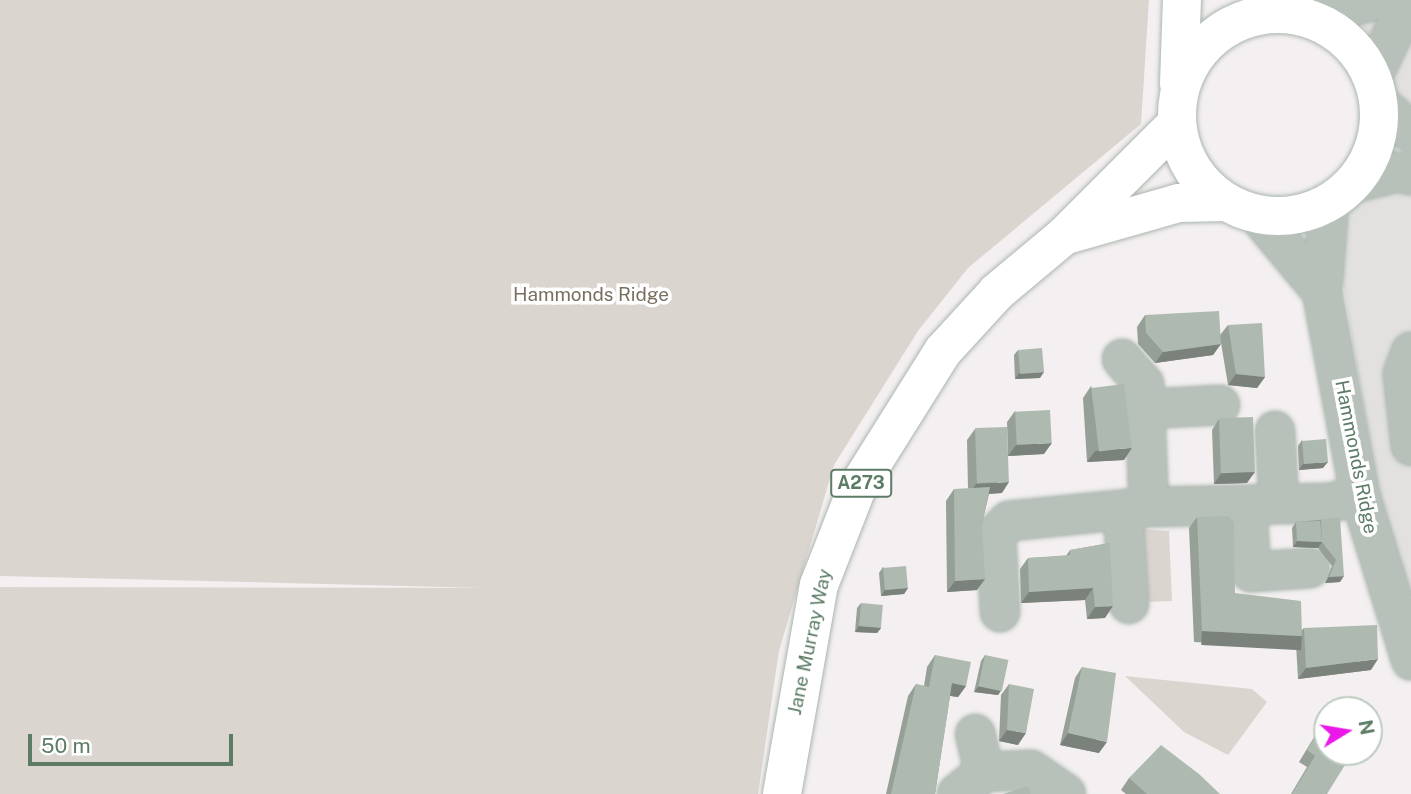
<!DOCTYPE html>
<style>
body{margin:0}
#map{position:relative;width:1411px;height:794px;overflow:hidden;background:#f4f0f1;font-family:"Public Sans",sans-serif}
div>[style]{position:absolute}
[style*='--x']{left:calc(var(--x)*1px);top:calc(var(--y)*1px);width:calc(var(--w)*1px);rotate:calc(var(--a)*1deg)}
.built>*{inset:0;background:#e2e1e0}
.green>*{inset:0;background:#dbd5d0}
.roads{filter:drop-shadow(0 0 2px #abb6ae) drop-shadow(0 0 2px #abb6ae)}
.minor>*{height:38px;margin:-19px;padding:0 19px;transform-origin:19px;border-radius:19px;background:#b7c1ba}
.major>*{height:38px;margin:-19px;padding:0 19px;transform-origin:19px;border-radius:19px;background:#fff}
.major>.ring{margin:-19px;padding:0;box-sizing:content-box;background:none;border:38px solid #fff;border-radius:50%}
.wall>*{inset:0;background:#96a097}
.shaded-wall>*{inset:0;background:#7a827b;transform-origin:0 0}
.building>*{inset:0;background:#aebab0;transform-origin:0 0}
span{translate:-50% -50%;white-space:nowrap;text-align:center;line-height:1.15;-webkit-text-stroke:7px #fff;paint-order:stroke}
.shield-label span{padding:2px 5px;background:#fff;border:2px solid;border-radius:5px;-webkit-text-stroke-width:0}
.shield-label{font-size:18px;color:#5d7c65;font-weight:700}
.park-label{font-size:19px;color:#796f61}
.street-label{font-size:19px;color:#5d7c65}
.north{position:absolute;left:1313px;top:696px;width:70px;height:70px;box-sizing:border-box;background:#fff;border:2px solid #becbc1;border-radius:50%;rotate:79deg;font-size:19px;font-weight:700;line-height:28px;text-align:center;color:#5d7c65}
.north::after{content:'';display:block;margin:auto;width:24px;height:32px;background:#ec18e9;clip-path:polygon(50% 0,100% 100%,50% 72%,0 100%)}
.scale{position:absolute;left:28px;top:734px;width:205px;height:32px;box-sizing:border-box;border:4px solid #5d7c65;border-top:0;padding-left:9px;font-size:21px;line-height:24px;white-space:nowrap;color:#5d7c65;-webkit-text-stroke:5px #fff;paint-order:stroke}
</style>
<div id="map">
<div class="built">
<div style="clip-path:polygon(1339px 0,1411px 0,1411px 602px,1379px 498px,1337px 247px,1378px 128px,1355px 50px,1382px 28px,1369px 33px)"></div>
</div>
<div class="green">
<div style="clip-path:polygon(0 0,1149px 0,1141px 124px,968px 268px,918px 331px,834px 465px,779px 651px,758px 794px,0 794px,0 587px,485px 588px,0 576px)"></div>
<div style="clip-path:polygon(1139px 529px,1169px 531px,1172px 601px,1148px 602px)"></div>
<div style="clip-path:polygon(1125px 676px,1252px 689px,1267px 702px,1228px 755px,1184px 732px)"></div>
</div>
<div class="roads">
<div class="minor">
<div style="--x:1305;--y:17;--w:74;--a:-13.3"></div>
<div style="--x:1372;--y:77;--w:85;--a:-64.3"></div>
<div style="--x:1378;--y:102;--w:45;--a:42.3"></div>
<div style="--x:1353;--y:183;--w:45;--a:-14"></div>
<div style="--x:1397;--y:172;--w:14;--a:12"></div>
<div style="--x:1329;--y:202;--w:90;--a:94.4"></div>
<div style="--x:1322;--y:292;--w:207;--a:79.4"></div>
<div style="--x:1360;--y:495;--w:173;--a:72.8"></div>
<div style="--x:1257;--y:214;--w:102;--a:50.2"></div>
<div style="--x:1411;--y:352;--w:23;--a:110"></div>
<div style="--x:1403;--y:374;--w:72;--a:83.7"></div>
<div style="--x:1122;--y:359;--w:33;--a:49"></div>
<div style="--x:1144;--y:384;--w:123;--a:87.7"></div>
<div style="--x:1146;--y:409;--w:74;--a:-3.1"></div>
<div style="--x:1275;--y:431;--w:73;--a:86.9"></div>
<div style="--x:1247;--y:505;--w:67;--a:86.6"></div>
<div style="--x:1251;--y:572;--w:59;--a:-3.9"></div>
<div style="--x:1123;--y:512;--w:92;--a:86.3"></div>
<div style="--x:1000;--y:612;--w:78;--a:-92.9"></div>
<div style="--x:996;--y:534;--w:18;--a:-45"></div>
<div style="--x:1009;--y:521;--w:141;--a:-5.7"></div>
<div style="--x:1149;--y:507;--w:181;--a:-1.3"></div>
<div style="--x:1330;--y:503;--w:31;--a:-15"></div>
<div style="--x:984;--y:772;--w:47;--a:-2.4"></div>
<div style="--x:1031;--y:770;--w:42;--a:34.4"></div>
<div style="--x:957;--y:794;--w:35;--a:-39"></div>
<div style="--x:984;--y:772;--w:39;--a:-103"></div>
</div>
<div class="major">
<div class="ring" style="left:1177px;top:14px;width:164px;height:164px"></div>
<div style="--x:1179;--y:84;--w:84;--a:-88"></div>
<div style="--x:1070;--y:234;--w:113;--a:-15.9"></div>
<div style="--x:1179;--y:203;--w:47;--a:-1.2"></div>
<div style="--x:782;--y:794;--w:212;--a:-80"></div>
<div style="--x:819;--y:585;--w:104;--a:-68.6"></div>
<div style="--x:857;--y:488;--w:162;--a:-57.9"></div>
<div style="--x:943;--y:351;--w:80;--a:-47.5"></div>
<div style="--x:997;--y:292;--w:87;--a:-39.9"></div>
<div style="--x:1064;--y:236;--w:158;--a:-45"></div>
</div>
</div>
<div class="wall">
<div style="clip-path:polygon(1145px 315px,1220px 335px,1228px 325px,1265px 377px,1257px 388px,1228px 385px,1221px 343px,1213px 355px,1155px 363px,1138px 344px,1137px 327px)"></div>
<div style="clip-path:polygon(1018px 350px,1040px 378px,1015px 379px,1014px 355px)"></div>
<div style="clip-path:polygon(1091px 386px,1124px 460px,1087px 462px,1083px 398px)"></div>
<div style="clip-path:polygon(1015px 411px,1044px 454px,1008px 456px,1007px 422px)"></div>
<div style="clip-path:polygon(1219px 419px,1247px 483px,1214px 484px,1212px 430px)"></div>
<div style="clip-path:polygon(975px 429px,1002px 493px,989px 494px,982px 524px,977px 590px,947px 592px,946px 501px,954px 489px,968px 489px,967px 440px)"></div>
<div style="clip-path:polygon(1302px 440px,1323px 468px,1299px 470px,1298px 446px)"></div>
<div style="clip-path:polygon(1197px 517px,1235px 593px,1302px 630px,1304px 628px,1371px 670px,1298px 679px,1296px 644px,1294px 647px,1194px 642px,1189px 528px)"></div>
<div style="clip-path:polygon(1340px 518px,1340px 582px,1325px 583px,1332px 566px,1318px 548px,1293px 547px,1292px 528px,1296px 522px)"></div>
<div style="clip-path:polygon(1110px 543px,1105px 618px,1087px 619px,1085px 600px,1021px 603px,1020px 569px,1028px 558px,1066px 556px,1070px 550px)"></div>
<div style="clip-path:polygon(883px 567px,908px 588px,904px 594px,881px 596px,879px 573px)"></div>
<div style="clip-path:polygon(861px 603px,881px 628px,877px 633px,855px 632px,857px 608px)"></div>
<div style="clip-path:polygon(935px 655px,966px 686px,958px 697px,950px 696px,935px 794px,886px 794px,908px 696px,916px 684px,924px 686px,927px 667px)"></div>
<div style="clip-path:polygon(985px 655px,1002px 689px,998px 695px,974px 692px,981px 661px)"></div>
<div style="clip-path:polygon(1082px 667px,1099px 753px,1060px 745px,1075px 678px)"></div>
<div style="clip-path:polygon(1009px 684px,1018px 745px,999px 741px,1001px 695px)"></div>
<div style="clip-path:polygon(1325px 719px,1327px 794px,1291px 794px,1307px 767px,1299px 762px)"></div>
<div style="clip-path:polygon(1129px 778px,1220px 794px,1126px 794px,1121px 790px)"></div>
</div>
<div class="shaded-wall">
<div style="clip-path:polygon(1221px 344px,1213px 355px,1155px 363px,1163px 352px)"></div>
<div style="clip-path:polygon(1044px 372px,1040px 378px,1015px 379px,1019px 373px)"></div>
<div style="clip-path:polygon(1236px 374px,1265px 377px,1257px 388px,1228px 385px)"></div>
<div style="clip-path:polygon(1052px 443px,1044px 454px,1008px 456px,1016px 445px)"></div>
<div style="clip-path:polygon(1132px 448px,1124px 460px,1087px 462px,1095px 451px)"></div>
<div style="clip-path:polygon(1328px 462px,1323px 468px,1299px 470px,1303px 464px)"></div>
<div style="clip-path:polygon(1222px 472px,1255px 472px,1247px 483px,1214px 484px)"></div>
<div style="clip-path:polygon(1009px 482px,1002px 493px,968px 495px,976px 484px)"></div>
<div style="clip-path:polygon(1297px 541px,1322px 542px,1318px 548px,1293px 547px)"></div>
<div style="clip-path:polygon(1344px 576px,1340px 582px,1325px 583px,1329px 577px)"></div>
<div style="clip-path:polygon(985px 579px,977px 590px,947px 592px,955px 581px)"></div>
<div style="clip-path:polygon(908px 588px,904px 594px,881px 596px,885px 590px)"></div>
<div style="clip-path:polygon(1093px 588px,1085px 600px,1021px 603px,1029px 592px)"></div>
<div style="clip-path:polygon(1113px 606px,1105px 618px,1087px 619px,1095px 607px)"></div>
<div style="clip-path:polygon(859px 626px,881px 628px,877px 633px,855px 632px)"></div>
<div style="left:1202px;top:631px;width:100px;height:14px;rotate:3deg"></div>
<div style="clip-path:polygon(1378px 659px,1371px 670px,1298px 679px,1306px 668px)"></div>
<div style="clip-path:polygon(952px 683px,966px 686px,958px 697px,944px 695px)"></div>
<div style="clip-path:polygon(979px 686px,1002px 689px,998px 695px,974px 692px)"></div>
<div style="clip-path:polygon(1007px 730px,1026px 733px,1018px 745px,999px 741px)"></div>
<div style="clip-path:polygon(1068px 733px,1107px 742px,1099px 753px,1060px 745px)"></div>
</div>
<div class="building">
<div style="clip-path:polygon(1219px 311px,1221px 344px,1163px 352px,1146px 333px,1145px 315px)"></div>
<div style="clip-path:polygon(1262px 323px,1265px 377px,1236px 374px,1228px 325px)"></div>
<div style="left:1042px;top:348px;width:24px;height:24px;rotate:85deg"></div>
<div style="left:1124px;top:384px;width:64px;height:33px;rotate:83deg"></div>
<div style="left:1050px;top:410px;width:33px;height:35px;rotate:87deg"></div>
<div style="left:1253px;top:417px;width:55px;height:34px;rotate:88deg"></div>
<div style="left:1007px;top:427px;width:55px;height:32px;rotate:88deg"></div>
<div style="left:1326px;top:439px;width:23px;height:24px;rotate:85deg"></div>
<div style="clip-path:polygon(990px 487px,982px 524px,985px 579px,955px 581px,954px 489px)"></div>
<div style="clip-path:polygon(1228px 516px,1234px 522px,1235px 593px,1301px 601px,1302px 636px,1202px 631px,1197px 517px)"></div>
<div style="clip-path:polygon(1340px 518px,1344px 576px,1329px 577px,1336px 560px,1322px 542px,1321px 519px)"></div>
<div style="clip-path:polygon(1320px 521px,1322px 542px,1297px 541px,1296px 522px)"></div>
<div style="clip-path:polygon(1110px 543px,1113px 606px,1095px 607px,1093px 588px,1029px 592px,1028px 558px,1070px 555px,1070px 550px)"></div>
<div style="left:906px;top:566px;width:22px;height:23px;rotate:85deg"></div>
<div style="left:861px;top:603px;width:22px;height:23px;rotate:5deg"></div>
<div style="clip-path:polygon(1377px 625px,1378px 659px,1306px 668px,1304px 628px)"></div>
<div style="clip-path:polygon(935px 655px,971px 662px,966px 686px,952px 683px,935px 794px,891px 794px,916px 684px,929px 687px)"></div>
<div style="left:985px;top:655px;width:24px;height:32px;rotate:12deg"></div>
<div style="clip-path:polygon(1082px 667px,1116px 673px,1107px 742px,1068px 733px)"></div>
<div style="clip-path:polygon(1009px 684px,1034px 689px,1026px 733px,1007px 730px)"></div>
<div style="clip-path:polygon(1325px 719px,1327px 720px,1327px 752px,1353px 752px,1327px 794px,1292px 794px,1315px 756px,1307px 750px)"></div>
<div style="clip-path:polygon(1161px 745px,1199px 774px,1220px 794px,1147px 794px,1129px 778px)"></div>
<div style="clip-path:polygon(1028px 786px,1031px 794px,1003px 794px)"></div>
</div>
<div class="shield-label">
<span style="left:861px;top:483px">A273</span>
</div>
<div class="park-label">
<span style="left:591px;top:295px">Hammonds Ridge</span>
</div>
<div class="street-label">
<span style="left:1356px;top:457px;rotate:79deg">Hammonds Ridge</span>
<span style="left:810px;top:642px;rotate:-78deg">Jane Murray Way</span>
</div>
<div class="north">N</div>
<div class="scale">50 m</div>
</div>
